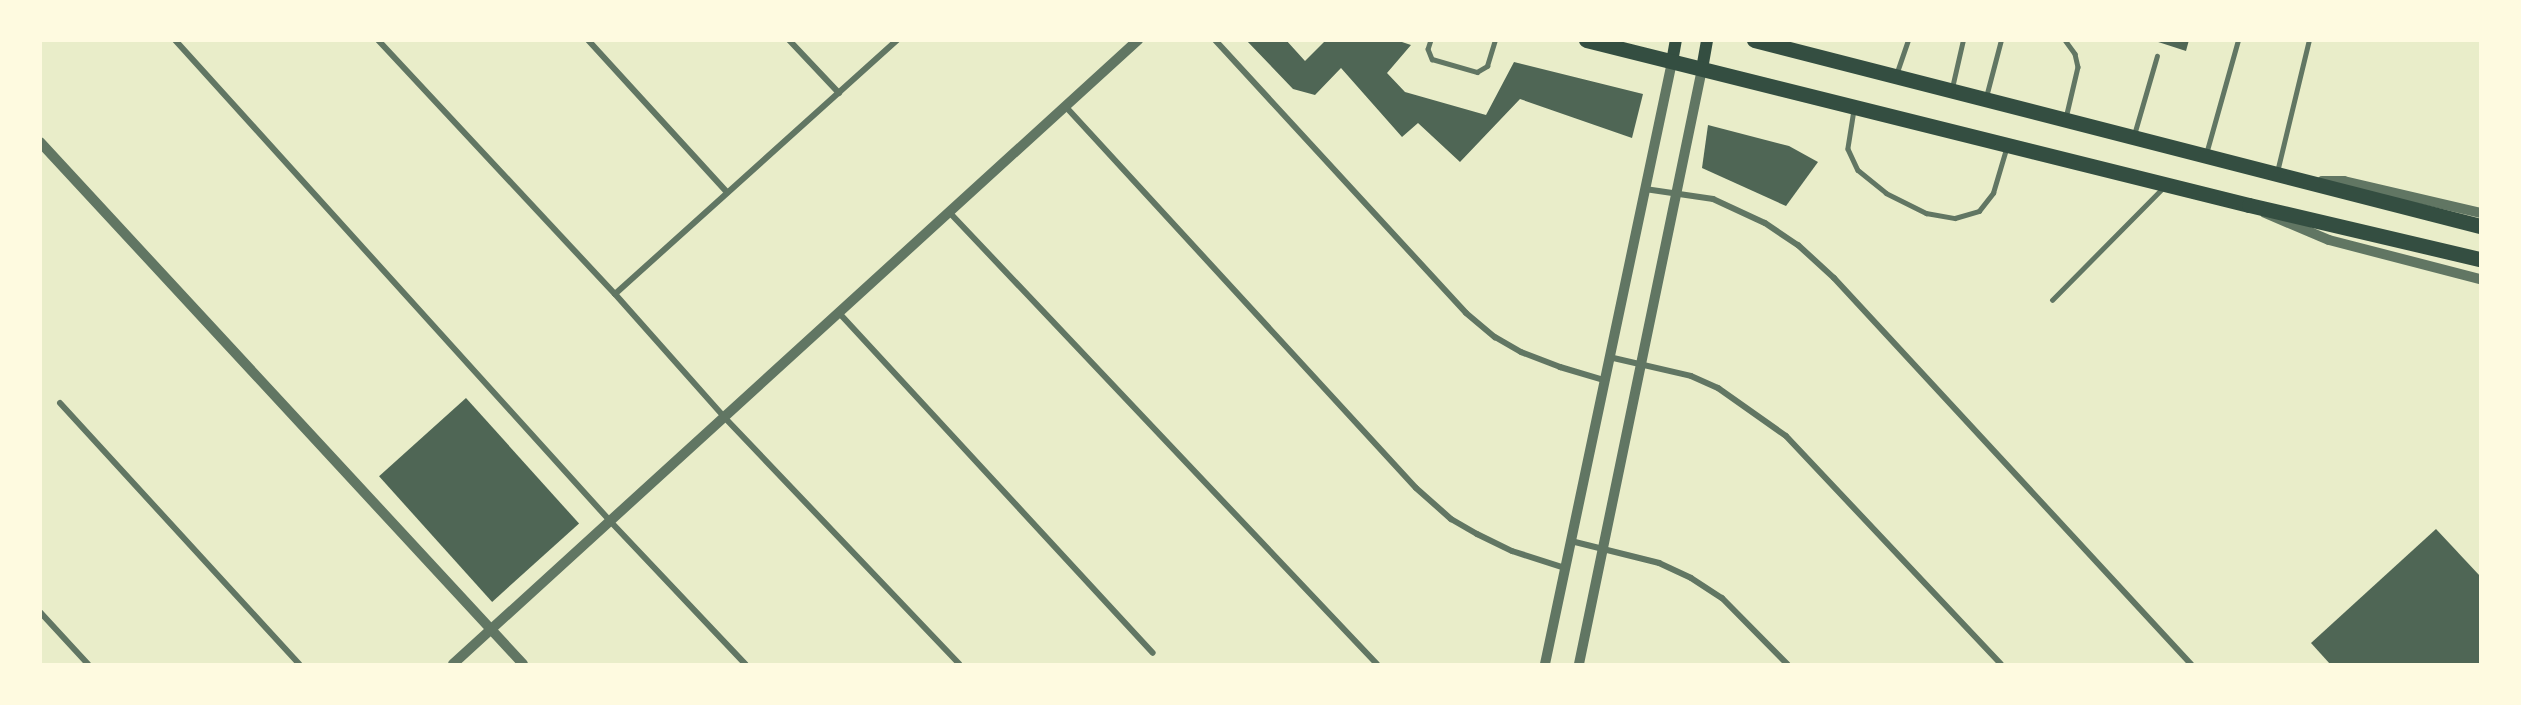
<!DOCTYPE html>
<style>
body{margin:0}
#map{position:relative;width:2521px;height:705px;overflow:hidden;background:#e9edc9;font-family:Barlow,sans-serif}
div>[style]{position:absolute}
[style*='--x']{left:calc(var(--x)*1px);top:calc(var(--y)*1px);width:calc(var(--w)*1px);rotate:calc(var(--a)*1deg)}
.building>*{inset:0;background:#4f6655;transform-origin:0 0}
.service>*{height:4.5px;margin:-2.25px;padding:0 2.25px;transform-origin:2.25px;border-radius:2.25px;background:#617663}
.minor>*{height:6px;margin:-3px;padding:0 3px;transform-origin:3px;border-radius:3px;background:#617663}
.tertiary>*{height:10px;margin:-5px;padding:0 5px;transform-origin:5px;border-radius:5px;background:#617663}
.secondary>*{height:12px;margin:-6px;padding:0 6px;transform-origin:6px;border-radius:6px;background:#344e41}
.primary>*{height:15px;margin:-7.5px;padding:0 7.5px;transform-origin:7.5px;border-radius:7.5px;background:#344e41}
span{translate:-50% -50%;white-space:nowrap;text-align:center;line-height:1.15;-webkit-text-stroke:6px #fefae0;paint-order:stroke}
.frame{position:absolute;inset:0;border:42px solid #fefae0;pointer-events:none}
</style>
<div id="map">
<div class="building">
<div style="clip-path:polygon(1246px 40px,1286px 40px,1305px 61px,1326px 40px,1396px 40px,1411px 45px,1387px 73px,1405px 92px,1486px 115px,1514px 62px,1643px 94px,1632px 138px,1520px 99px,1460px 162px,1418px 123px,1402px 137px,1341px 68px,1315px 95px,1293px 89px)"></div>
<div style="clip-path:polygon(2152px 40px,2189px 40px,2186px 51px)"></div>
<div style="clip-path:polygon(1708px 125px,1789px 146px,1818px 162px,1786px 206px,1702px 168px)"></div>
<div style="left:466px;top:398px;width:169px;height:117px;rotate:48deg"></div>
<div style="clip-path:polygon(2436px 529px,2480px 576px,2480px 664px,2330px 664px,2311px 643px)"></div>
</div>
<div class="service">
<div style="--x:1431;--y:40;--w:9;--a:108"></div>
<div style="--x:1428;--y:49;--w:11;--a:68"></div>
<div style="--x:1432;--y:59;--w:47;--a:16.1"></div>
<div style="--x:1477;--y:72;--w:12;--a:-31"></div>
<div style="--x:1487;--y:66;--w:27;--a:-73"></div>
<div style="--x:2065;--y:40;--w:17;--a:54"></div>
<div style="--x:2075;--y:54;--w:13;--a:77"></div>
<div style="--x:2078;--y:67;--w:52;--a:103.2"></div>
<div style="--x:1896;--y:75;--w:37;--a:-71"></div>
<div style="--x:1952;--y:88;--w:49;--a:-77.1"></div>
<div style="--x:1986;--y:97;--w:59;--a:-75.3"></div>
<div style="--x:1854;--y:110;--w:39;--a:99"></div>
<div style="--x:1848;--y:149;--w:23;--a:65"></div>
<div style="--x:1858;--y:170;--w:36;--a:39"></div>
<div style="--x:1886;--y:193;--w:45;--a:26.6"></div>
<div style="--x:1926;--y:213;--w:29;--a:10"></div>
<div style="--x:1955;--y:218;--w:25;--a:-16"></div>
<div style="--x:1979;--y:211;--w:23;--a:-52"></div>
<div style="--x:1993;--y:193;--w:46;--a:-73.5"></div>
<div style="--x:2134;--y:135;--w:82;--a:-73.8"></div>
<div style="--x:2206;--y:154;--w:118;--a:-74.3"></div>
<div style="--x:2277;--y:172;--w:136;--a:-76.4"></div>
<div style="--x:2052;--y:300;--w:158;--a:-45.3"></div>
</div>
<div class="minor">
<div style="--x:175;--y:40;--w:649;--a:47.87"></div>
<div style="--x:610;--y:521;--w:197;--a:46.6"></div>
<div style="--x:378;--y:40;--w:347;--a:47"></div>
<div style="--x:615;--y:294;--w:167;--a:48.4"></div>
<div style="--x:726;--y:419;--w:338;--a:46.4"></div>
<div style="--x:588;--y:40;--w:206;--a:47.6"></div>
<div style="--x:789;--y:40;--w:73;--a:46.7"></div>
<div style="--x:1215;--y:40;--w:371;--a:47.4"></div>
<div style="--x:1466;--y:313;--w:38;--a:40"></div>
<div style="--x:1495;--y:337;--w:30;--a:30"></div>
<div style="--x:1521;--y:352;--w:42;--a:21"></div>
<div style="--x:1560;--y:367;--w:46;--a:16.5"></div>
<div style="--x:1066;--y:107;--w:517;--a:47.43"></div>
<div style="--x:1416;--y:488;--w:47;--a:41.5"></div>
<div style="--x:1451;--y:519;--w:30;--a:30"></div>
<div style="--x:1477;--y:534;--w:39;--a:26"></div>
<div style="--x:1512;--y:551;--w:56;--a:17.8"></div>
<div style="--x:1645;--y:189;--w:69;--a:8.4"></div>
<div style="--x:1713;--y:199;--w:57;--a:24.8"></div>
<div style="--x:1765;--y:223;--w:40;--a:34"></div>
<div style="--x:1798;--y:245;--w:49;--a:42.5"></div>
<div style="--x:1834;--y:278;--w:526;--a:47.24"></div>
<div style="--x:950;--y:213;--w:621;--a:46.57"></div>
<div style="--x:615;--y:294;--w:380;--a:-42"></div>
<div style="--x:840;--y:314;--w:461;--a:47.3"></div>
<div style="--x:1609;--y:357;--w:84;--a:13"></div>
<div style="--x:1691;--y:376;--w:30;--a:24"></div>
<div style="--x:1718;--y:388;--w:83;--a:35.2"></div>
<div style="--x:1786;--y:436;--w:313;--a:46.7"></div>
<div style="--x:60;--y:403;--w:354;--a:47.5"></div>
<div style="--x:1571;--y:541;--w:91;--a:14"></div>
<div style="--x:1659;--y:563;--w:35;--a:25"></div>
<div style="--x:1691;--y:578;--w:37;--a:33"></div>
<div style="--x:1722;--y:598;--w:93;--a:45.4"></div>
<div style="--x:40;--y:612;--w:71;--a:47.3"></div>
</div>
<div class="tertiary">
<div style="--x:40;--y:142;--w:711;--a:47.22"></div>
<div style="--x:2322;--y:181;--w:22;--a:0"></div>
<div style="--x:2344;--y:181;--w:140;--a:13.2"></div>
<div style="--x:2265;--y:213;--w:69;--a:22.9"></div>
<div style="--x:2329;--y:240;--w:156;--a:14.5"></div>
<div style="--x:453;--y:664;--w:927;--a:-42.33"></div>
<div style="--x:1545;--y:664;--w:615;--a:-78.09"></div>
<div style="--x:1579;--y:664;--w:608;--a:-78.32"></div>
</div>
<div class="secondary">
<div style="--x:1672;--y:62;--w:22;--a:-80"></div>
<div style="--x:1702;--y:69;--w:29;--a:-80"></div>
</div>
<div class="primary">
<div style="--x:1586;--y:40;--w:683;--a:13.98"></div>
<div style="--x:2249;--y:205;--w:237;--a:13.2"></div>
<div style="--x:1754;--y:40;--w:749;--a:14.37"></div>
</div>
<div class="frame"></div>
</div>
